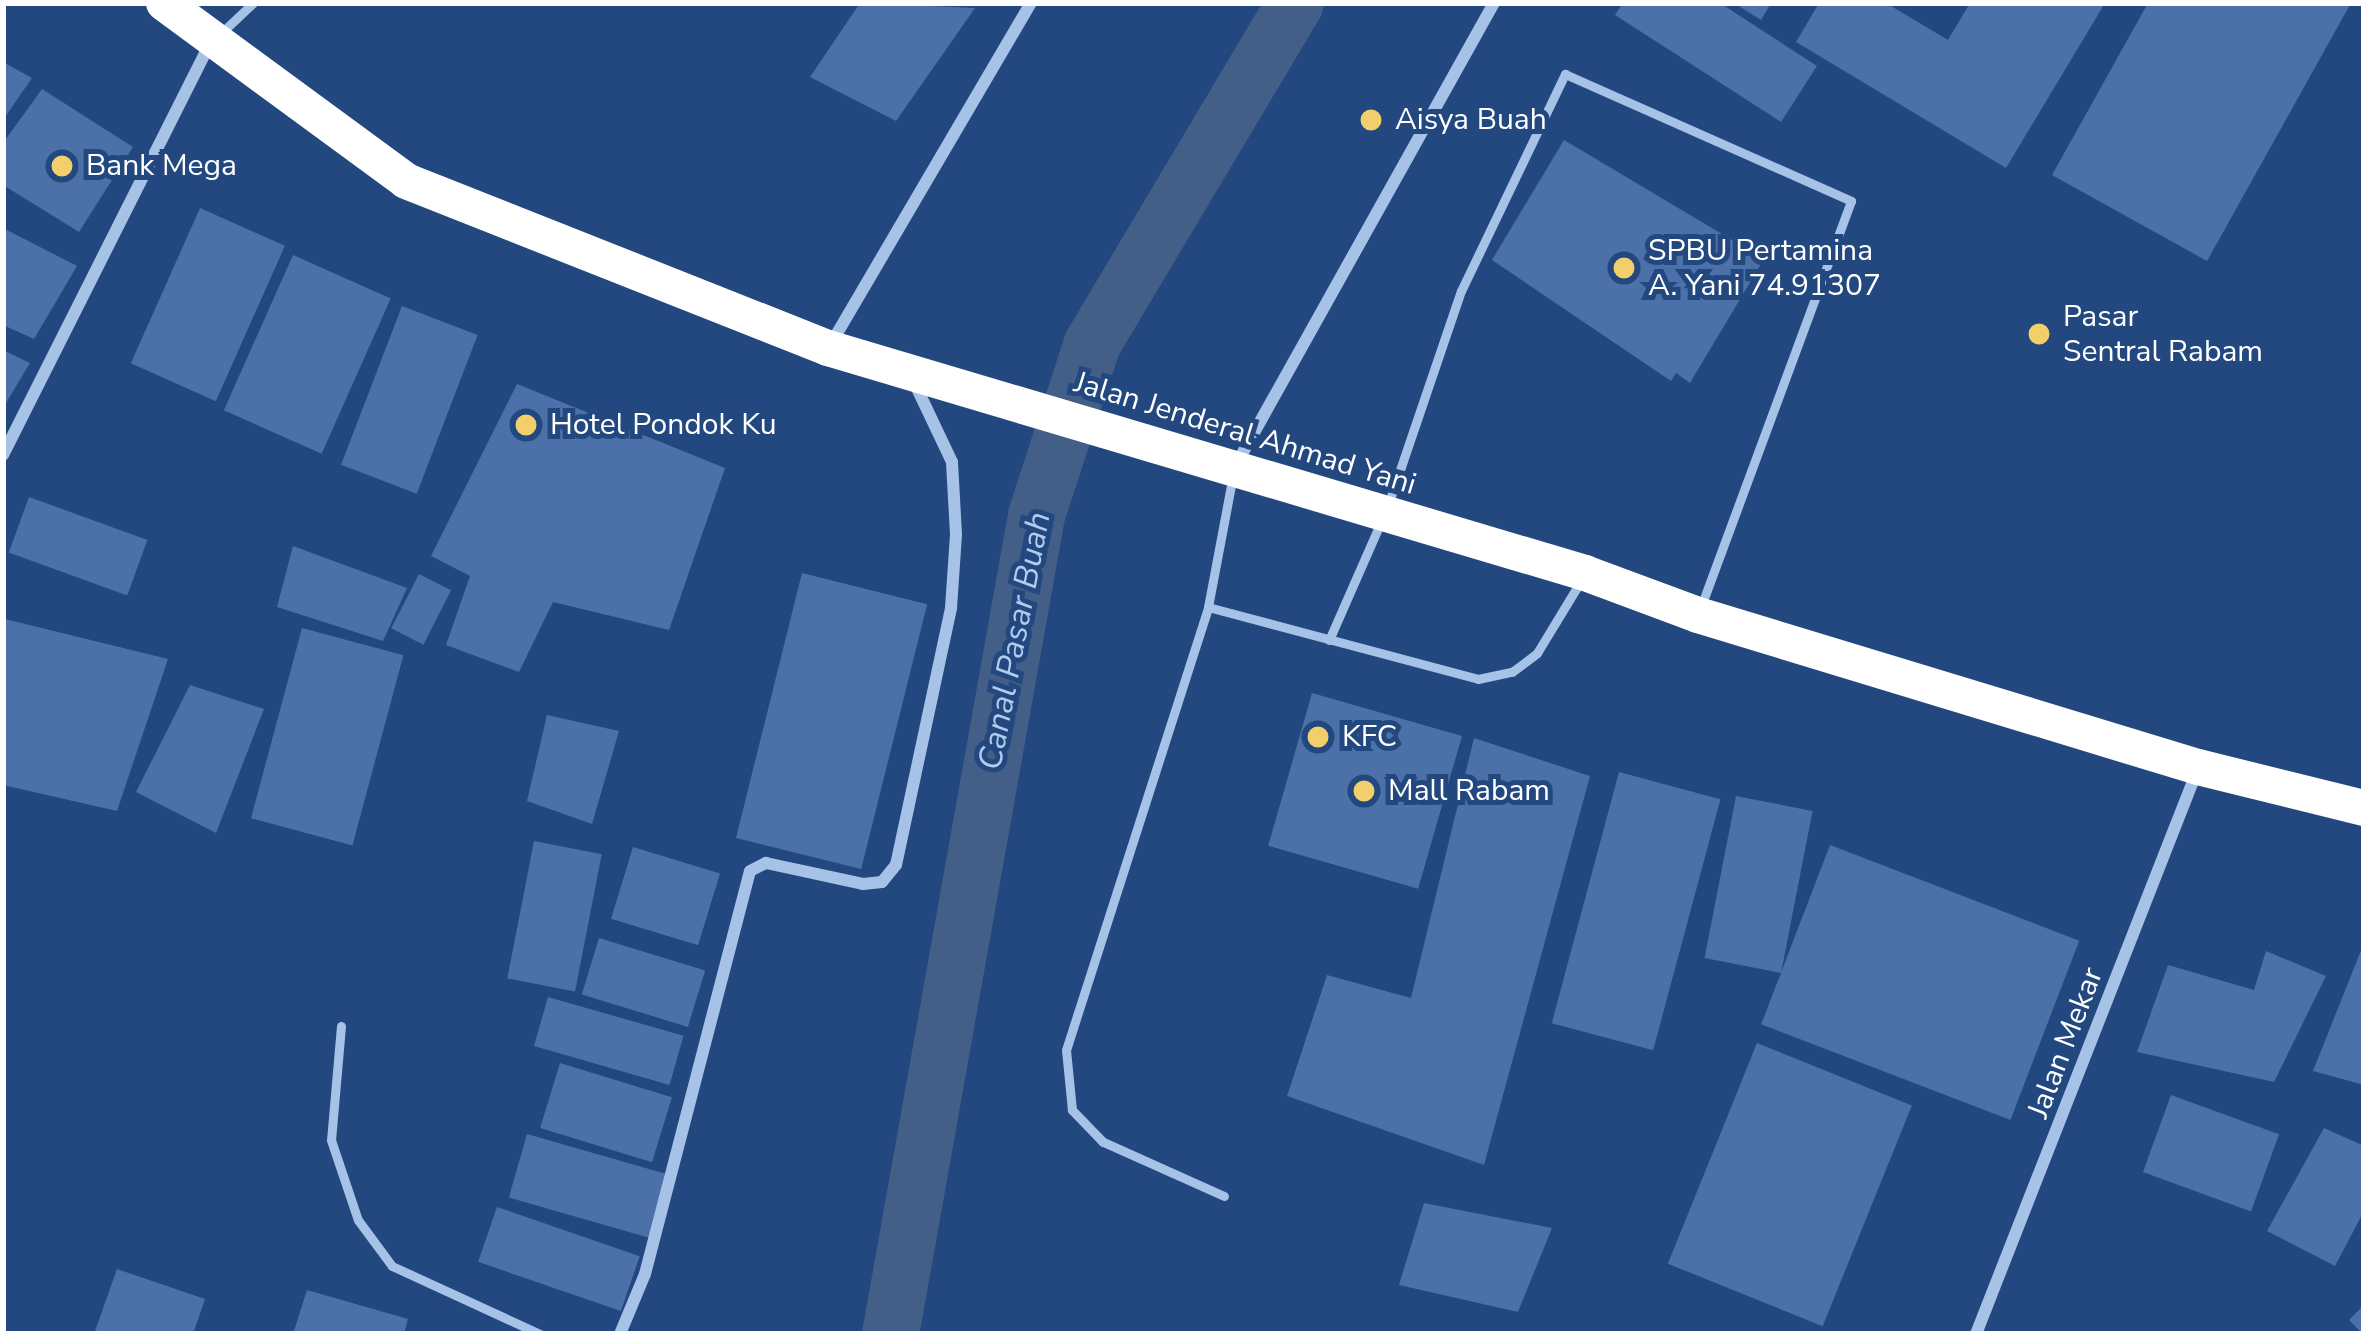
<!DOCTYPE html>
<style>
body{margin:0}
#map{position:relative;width:2367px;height:1337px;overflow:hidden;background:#22487f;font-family:"Nunito Sans",sans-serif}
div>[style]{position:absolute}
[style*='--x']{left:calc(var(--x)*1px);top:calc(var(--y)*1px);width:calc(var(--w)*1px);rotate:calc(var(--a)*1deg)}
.canal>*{height:57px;margin:-28.5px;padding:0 28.5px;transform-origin:28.5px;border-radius:28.5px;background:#435f87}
.building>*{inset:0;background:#4b71a8;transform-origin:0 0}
.lane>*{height:9px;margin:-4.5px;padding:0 4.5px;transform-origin:4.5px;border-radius:4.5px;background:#a7c2e7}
.street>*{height:12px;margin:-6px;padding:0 6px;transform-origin:6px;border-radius:6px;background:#a7c2e7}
.highway>*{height:36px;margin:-18px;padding:0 18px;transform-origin:18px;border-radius:18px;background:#fff}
.dots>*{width:33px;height:33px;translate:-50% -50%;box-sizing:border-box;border:6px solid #22487f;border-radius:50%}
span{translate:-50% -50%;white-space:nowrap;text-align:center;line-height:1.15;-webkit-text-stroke:10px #22487f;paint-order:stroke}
.poi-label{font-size:30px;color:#fff}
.left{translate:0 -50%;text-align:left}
.street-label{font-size:30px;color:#fff}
.water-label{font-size:33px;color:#b3ccee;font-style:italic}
.frame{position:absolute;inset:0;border:6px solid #fff;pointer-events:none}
</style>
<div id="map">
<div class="canal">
<div style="--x:890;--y:1334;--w:832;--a:-79.89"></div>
<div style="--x:1036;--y:515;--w:181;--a:-72"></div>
<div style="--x:1092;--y:343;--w:396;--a:-59.2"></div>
</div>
<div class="building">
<div style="clip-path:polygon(860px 3px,975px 8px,896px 121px,810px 77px)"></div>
<div style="clip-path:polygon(1623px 3px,1720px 3px,1817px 66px,1781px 122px,1615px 15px)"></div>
<div style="clip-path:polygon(1734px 3px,1771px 3px,1761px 20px)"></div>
<div style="clip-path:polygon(1819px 3px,1886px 3px,1948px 40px,1970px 3px,2105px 3px,2006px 168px,1796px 42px)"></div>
<div style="clip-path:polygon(2148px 3px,2351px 3px,2207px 261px,2052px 175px)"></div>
<div style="clip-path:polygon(3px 62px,32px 78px,3px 120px)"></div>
<div style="clip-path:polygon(42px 89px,133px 147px,79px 232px,3px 185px,3px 143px)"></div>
<div style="clip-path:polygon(1564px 140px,1764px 259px,1690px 383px,1676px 373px,1671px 381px,1492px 260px)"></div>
<div style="left:200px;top:208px;width:93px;height:170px;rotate:24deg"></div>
<div style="clip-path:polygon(3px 228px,77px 266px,34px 339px,3px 325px)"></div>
<div style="left:293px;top:255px;width:107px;height:170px;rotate:24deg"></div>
<div style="left:402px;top:306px;width:81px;height:170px;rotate:21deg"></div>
<div style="clip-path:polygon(3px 350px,30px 363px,3px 408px)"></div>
<div style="clip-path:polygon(517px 384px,725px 468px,669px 630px,553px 602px,519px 672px,446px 645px,470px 576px,431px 556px)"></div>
<div style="left:29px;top:497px;width:126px;height:59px;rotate:20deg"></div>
<div style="clip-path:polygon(293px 546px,407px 588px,383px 641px,277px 607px)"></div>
<div style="left:802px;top:573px;width:129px;height:273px;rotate:14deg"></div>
<div style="left:419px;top:574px;width:36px;height:61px;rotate:27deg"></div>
<div style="clip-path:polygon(5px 619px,168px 659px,117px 811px,3px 785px)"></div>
<div style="left:302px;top:628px;width:105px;height:197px;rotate:15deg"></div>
<div style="clip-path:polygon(190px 685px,264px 709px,216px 833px,136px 792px)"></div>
<div style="left:1312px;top:693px;width:156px;height:159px;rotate:16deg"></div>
<div style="clip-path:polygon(547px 715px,619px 731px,592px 824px,527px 801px)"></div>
<div style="clip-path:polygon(1474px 738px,1590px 776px,1484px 1165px,1287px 1096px,1327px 975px,1411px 998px)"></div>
<div style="left:1619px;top:772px;width:105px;height:260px;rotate:15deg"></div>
<div style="left:1736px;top:796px;width:78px;height:165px;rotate:11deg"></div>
<div style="left:534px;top:841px;width:69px;height:140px;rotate:11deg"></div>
<div style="left:1830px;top:845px;width:267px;height:192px;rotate:21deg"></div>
<div style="left:633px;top:847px;width:91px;height:75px;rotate:17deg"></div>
<div style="left:599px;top:938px;width:111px;height:59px;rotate:17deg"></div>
<div style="clip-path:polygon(2364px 943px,2364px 1085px,2313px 1071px)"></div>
<div style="clip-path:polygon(2266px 951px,2326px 976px,2274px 1082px,2137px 1052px,2168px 965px,2254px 990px)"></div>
<div style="left:548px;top:997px;width:141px;height:51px;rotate:16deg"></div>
<div style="left:1757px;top:1043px;width:167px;height:238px;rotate:22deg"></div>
<div style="left:560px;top:1063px;width:117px;height:68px;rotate:17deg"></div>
<div style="left:2171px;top:1095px;width:115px;height:82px;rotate:20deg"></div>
<div style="clip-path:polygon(2324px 1128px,2364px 1146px,2364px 1211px,2335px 1266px,2267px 1231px)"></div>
<div style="left:527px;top:1134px;width:146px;height:66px;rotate:16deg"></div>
<div style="clip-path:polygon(1424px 1203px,1552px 1228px,1518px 1312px,1399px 1285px)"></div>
<div style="left:497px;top:1207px;width:151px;height:58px;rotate:19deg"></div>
<div style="clip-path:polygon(117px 1269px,205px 1299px,193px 1334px,94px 1334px)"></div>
<div style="clip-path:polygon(307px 1290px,408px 1319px,404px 1334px,293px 1334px)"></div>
<div style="clip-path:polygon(2364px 1305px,2364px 1334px,2363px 1334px,2349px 1320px)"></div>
</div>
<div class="lane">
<div style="--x:219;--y:35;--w:47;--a:-43.3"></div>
<div style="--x:1387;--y:508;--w:229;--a:-71.2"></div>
<div style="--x:1461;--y:291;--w:241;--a:-64.4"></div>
<div style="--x:1565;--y:74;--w:313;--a:23.9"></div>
<div style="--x:1851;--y:201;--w:430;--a:110.3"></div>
<div style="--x:1208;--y:607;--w:279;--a:14.9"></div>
<div style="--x:1478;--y:679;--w:35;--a:-12"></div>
<div style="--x:1512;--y:672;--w:31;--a:-37"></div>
<div style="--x:1537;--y:653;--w:87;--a:-58.7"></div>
<div style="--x:1329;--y:640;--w:127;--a:-66.3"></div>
<div style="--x:341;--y:1026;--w:114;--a:95"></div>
<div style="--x:331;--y:1140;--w:84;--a:71.4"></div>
<div style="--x:358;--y:1220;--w:57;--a:53.5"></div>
<div style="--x:392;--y:1266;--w:163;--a:24.7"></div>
<div style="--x:1224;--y:1196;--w:133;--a:-155.9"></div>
<div style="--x:1103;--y:1142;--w:45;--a:-134.1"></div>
<div style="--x:1072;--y:1110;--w:60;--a:-95.7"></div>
<div style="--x:1066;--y:1050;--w:465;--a:-72.2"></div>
<div style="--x:1208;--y:607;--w:134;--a:-79.3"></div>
</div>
<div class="street">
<div style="--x:832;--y:342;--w:393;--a:-59.6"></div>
<div style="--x:3;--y:455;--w:460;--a:-63.3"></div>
<div style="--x:1237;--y:463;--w:527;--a:-60.81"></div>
<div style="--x:620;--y:1334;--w:65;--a:-67.4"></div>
<div style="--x:645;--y:1274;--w:416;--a:-75.4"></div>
<div style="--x:750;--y:871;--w:18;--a:-27"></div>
<div style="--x:766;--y:863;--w:99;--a:12.2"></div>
<div style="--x:863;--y:884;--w:19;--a:-6"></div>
<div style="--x:882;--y:882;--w:22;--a:-51"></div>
<div style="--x:896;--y:865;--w:263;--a:-77.9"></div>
<div style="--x:951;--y:608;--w:74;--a:-86.1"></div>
<div style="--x:956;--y:534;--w:72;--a:-93.2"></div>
<div style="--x:952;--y:462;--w:89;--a:-115.4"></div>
<div style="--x:1976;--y:1334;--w:605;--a:-68.57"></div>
</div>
<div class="highway">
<div style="--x:164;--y:3;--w:300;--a:36.3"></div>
<div style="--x:406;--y:181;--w:454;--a:21.6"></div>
<div style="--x:828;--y:348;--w:790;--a:16.55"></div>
<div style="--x:1585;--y:573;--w:121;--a:20.4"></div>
<div style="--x:1698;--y:615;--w:523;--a:16.91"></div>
<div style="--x:2198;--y:767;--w:171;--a:13.9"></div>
</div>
<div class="dots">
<div style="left:1371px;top:120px;background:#f2cf6a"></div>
<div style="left:62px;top:166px;background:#f2cf6a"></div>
<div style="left:1624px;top:268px;background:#f2cf6a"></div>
<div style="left:2039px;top:334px;background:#f2cf6a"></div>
<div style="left:526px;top:425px;background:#f2cf6a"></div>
<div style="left:1318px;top:737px;background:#f2cf6a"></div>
<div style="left:1364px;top:791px;background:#f2cf6a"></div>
</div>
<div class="poi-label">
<span class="left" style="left:1395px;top:120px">Aisya Buah</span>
<span class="left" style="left:86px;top:166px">Bank Mega</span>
<span class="left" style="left:1648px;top:268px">SPBU Pertamina<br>A. Yani 74.91307</span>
<span class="left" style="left:2063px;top:334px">Pasar<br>Sentral Rabam</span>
<span class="left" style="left:550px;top:425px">Hotel Pondok Ku</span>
<span class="left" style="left:1342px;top:737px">KFC</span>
<span class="left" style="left:1388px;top:791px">Mall Rabam</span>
</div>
<div class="street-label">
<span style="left:1245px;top:434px;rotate:17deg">Jalan Jenderal Ahmad Yani</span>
<span style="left:2066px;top:1043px;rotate:-69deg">Jalan Mekar</span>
</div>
<div class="water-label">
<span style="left:1015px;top:641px;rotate:-79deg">Canal Pasar Buah</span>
</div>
<div class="frame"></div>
</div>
